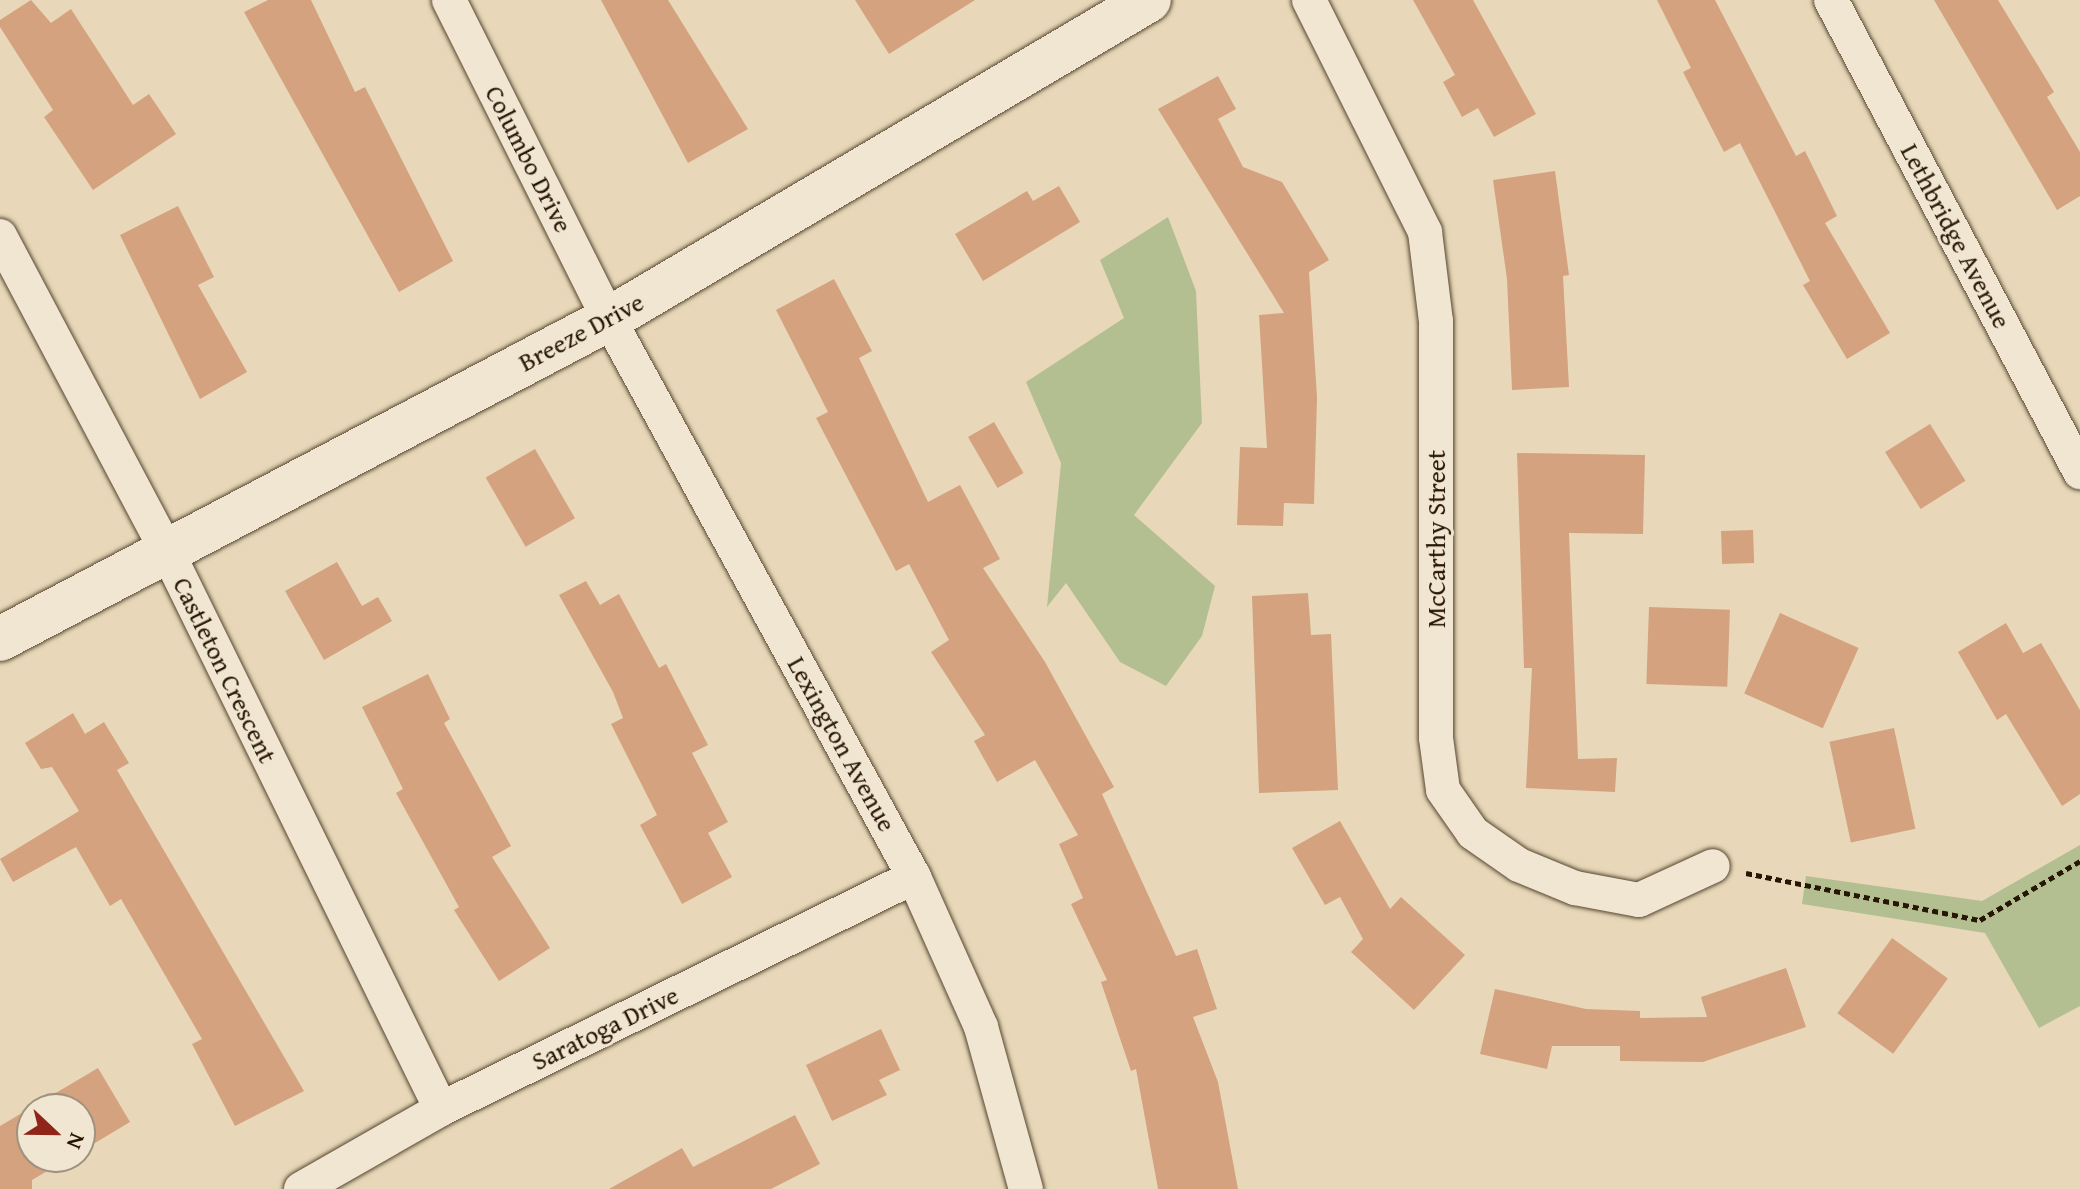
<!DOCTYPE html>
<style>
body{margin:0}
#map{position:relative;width:2080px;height:1189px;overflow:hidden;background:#e8d8b9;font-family:"Gentium Book Plus",serif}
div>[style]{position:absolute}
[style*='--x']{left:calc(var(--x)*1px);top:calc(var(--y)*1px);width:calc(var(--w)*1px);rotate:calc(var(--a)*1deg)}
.green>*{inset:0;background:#b4bf91}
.building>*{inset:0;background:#d4a27e;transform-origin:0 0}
.path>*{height:5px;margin-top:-2.5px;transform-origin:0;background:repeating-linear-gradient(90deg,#261603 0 6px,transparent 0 10px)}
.roads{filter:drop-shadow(0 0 2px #564630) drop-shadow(0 0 2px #564630)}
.street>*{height:34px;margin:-17px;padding:0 17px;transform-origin:17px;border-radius:17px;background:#f0e6d2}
.secondary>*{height:44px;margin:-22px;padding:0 22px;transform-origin:22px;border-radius:22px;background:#f0e6d2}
span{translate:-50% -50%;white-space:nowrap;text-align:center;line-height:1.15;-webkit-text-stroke:6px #f0e6d2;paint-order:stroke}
.street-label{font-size:26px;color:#261603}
.north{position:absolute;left:16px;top:1093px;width:80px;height:80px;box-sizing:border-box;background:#f0e6d2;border:2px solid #9f937f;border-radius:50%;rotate:112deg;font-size:22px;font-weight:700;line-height:32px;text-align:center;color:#261603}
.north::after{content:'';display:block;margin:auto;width:28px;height:36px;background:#8f2418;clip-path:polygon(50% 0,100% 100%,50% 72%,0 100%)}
</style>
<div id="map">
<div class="green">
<div style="clip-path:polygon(1168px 217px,1196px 291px,1202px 423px,1134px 515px,1215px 586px,1202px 636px,1166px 686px,1120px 662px,1066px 583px,1047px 607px,1061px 463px,1026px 382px,1124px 318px,1100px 260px)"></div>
<div style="clip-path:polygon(2080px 845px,2080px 1006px,2039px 1028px,1985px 933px,1802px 904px,1806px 876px,1982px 901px)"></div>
</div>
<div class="building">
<div style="clip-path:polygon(31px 0,51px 23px,71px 9px,133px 105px,149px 94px,176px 134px,93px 190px,44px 117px,53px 110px,0 27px,0 20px)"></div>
<div style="clip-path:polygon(268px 0,311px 0,355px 92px,365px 87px,453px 261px,399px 292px,244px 12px)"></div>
<div style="clip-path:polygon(601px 0,668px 0,748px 129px,688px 163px)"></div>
<div style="clip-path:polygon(855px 0,975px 0,889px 54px)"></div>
<div style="clip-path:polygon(1413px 0,1473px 0,1536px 114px,1494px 137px,1478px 108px,1462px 117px,1443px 82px,1455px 75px)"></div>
<div style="clip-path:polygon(1657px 0,1715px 0,1796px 156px,1805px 151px,1837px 216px,1825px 223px,1890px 333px,1847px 359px,1803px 285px,1810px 281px,1740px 143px,1724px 152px,1683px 72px,1691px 68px)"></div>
<div style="clip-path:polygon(1934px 0,1998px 0,2054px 92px,2047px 97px,2080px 152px,2080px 196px,2057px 210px)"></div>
<div style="clip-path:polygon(1218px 76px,1236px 109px,1218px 119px,1243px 167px,1282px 182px,1329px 260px,1309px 272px,1317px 397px,1314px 504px,1284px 503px,1283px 526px,1237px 525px,1240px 447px,1267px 448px,1259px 315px,1284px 313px,1158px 109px)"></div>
<div style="clip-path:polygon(1555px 171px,1569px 275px,1563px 276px,1569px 387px,1512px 390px,1507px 279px,1493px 180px)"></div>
<div style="clip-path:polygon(1059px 186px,1080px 222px,983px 281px,955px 234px,1027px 191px,1033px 201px)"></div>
<div style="clip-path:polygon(178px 206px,214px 277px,198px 285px,247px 372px,200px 399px,120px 235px)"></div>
<div style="clip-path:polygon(834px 279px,872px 351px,859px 358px,928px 502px,960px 485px,1000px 559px,983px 568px,1045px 662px,1114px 787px,1102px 794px,1176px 956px,1197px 949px,1217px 1009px,1193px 1017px,1218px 1082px,1238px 1189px,1158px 1189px,1136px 1069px,1131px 1071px,1101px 982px,1107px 980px,1071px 904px,1083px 898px,1059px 844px,1078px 835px,1035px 760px,997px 782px,974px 741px,985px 735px,931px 652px,949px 640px,909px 564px,896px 571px,816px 418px,828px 412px,776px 310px)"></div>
<div style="left:994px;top:422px;width:59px;height:30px;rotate:60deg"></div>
<div style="left:1930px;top:424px;width:67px;height:53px;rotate:58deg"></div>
<div style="left:535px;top:449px;width:80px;height:57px;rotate:60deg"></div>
<div style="clip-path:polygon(1517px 453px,1645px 455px,1643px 534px,1569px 533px,1578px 759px,1617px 758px,1615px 792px,1526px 788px,1532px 668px,1524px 668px)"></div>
<div style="left:1753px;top:530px;width:33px;height:32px;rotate:88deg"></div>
<div style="clip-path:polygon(337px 562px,362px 606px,378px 597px,392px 621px,324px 660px,285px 591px)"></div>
<div style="clip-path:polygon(586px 581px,600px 605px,619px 594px,659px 668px,666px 664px,708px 745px,692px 753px,728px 822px,708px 833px,732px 877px,682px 904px,640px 825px,657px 815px,611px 724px,623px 718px,613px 692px,559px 595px)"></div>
<div style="clip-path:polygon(1308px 593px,1311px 635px,1331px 634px,1338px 790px,1259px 793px,1252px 596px)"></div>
<div style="left:1649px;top:607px;width:81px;height:77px;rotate:2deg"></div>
<div style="left:1780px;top:613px;width:86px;height:88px;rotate:24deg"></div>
<div style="clip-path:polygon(2006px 623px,2023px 653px,2041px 643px,2080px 710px,2080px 794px,2062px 806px,2006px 714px,1997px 720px,1958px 652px)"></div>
<div style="clip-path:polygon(428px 674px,450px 719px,444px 723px,511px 846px,492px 857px,550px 948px,499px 981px,454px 910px,459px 907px,396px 793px,403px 789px,362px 707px)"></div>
<div style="clip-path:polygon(73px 713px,85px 734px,104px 722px,129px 763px,117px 770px,304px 1091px,235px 1126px,192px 1044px,202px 1039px,121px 899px,110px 906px,76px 847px,13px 882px,0 859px,79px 811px,52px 767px,41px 769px,25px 743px)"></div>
<div style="left:1894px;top:728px;width:103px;height:66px;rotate:78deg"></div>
<div style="clip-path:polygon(1340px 821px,1390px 909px,1401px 897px,1465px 955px,1414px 1010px,1351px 952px,1363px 939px,1340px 897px,1325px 905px,1292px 848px)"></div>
<div style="left:1892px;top:938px;width:69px;height:93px;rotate:36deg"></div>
<div style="clip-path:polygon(1786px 968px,1806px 1027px,1703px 1062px,1620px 1061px,1620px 1046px,1552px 1046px,1547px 1069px,1480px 1054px,1495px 989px,1586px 1009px,1640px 1011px,1640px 1018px,1707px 1017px,1701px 997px)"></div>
<div style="clip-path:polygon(881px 1029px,900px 1070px,879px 1080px,887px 1095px,832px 1121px,806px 1065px)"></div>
<div style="clip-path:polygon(98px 1068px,130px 1122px,80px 1152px,80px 1109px,32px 1109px,32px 1157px,71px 1157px,32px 1180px,32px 1189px,0 1189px,0 1126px)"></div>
<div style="clip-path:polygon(795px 1115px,820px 1164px,771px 1189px,609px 1189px,682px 1148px,693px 1167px)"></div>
</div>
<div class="path">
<div style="--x:1746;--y:873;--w:239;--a:11.4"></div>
<div style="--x:1980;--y:920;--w:116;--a:-30.5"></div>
</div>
<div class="roads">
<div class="street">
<div style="--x:449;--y:0;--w:357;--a:63.4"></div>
<div style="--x:609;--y:319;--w:636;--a:61.34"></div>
<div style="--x:914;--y:877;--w:164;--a:65.9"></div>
<div style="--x:981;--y:1027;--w:168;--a:74.5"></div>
<div style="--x:1309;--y:0;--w:259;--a:63.4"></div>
<div style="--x:1425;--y:232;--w:90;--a:83"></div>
<div style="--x:1436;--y:321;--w:417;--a:90"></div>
<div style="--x:1436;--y:738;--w:52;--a:82.3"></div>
<div style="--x:1443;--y:790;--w:52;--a:55.1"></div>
<div style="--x:1473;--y:833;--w:56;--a:34.8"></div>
<div style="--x:1519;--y:865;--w:61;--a:22.3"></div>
<div style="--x:1575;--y:888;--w:65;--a:10.6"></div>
<div style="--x:1639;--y:900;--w:81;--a:-24.7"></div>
<div style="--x:1831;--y:0;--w:534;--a:62.19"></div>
<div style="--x:0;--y:236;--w:354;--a:62.1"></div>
<div style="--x:166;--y:549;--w:624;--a:63.85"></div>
<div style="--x:301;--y:1189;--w:161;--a:-29.7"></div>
<div style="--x:441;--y:1109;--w:527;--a:-26.13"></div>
</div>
<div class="secondary">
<div style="--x:0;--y:639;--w:688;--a:-27.72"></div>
<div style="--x:609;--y:319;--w:627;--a:-30.57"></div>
</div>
</div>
<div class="street-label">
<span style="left:529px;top:159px;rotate:63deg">Columbo Drive</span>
<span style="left:1956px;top:236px;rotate:62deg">Lethbridge Avenue</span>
<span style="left:581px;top:332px;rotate:-28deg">Breeze Drive</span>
<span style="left:1436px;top:539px;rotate:-90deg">McCarthy Street</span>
<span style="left:225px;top:670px;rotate:64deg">Castleton Crescent</span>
<span style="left:842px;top:744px;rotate:61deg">Lexington Avenue</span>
<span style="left:605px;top:1028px;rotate:-26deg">Saratoga Drive</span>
</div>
<div class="north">N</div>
</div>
